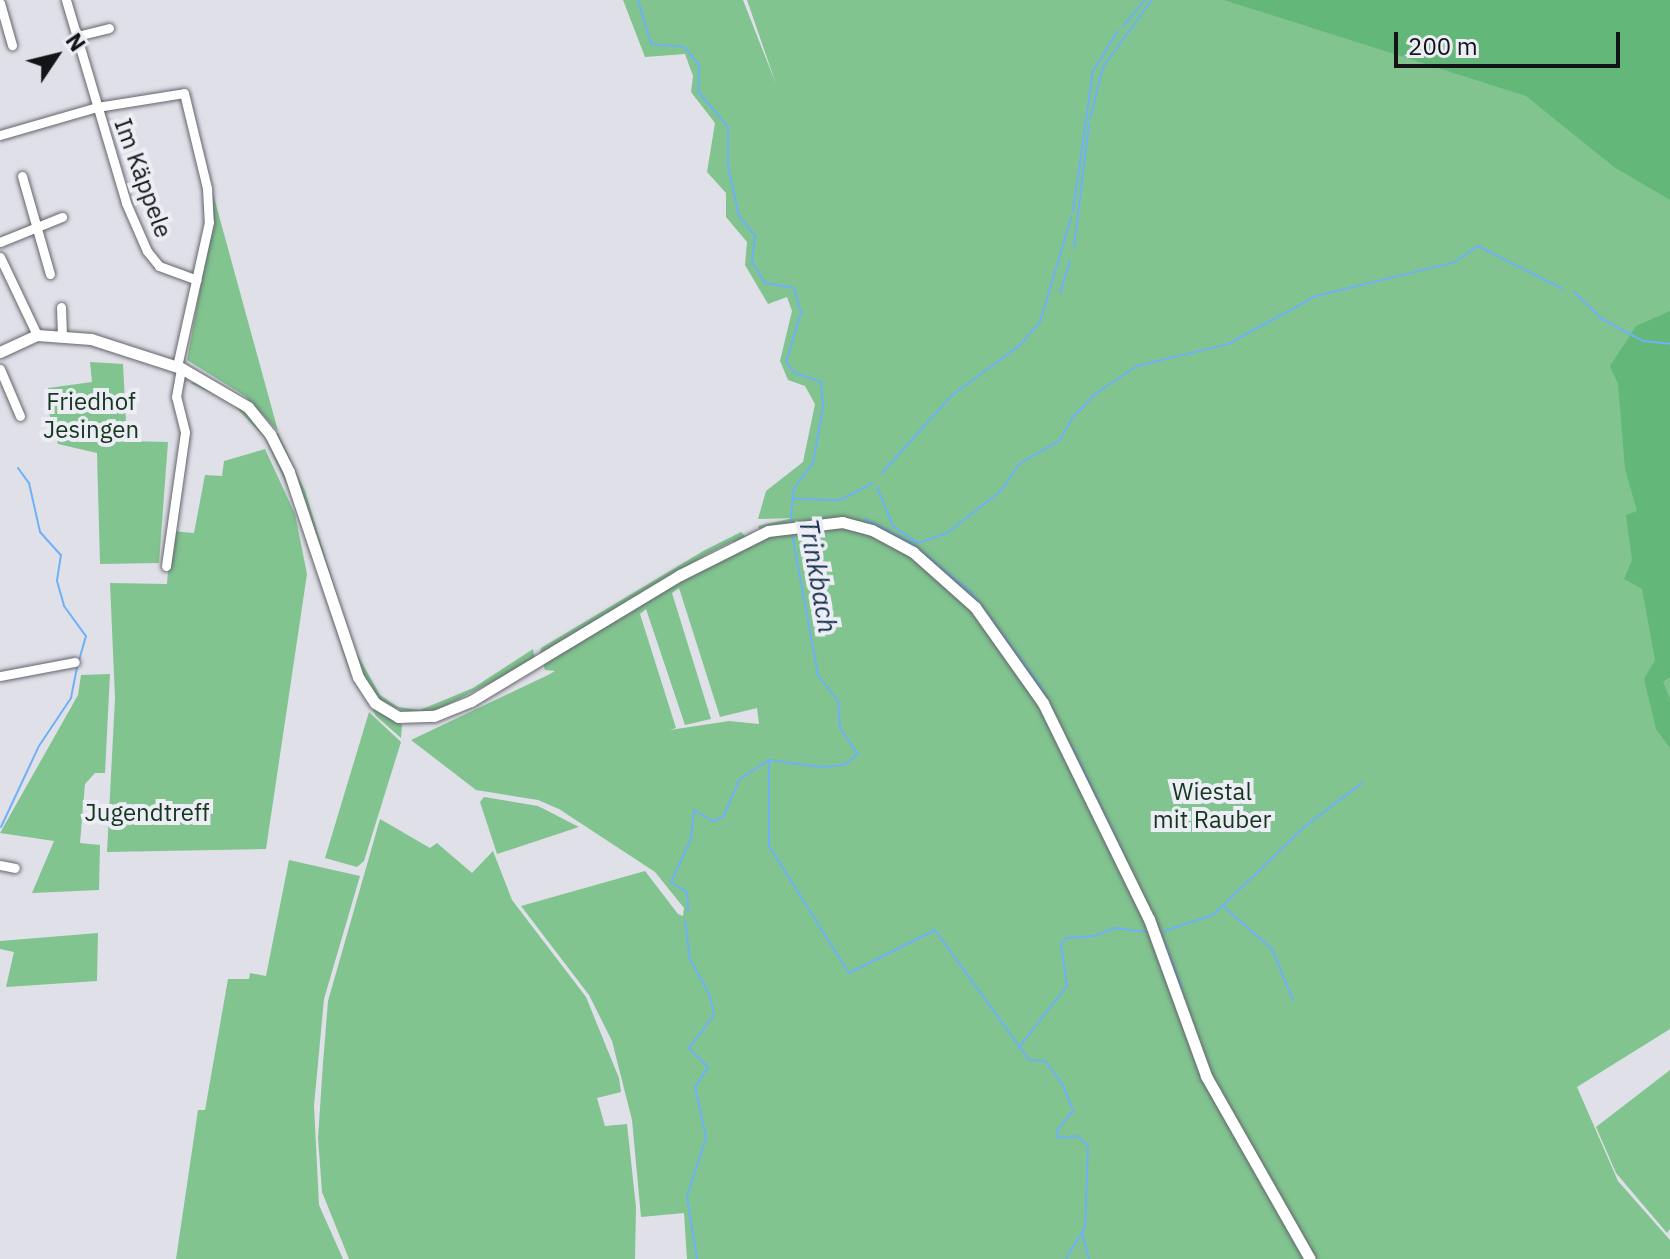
<!DOCTYPE html>
<meta charset="utf-8">
<style>
body{margin:0}
#map{position:relative;width:1670px;height:1259px;overflow:hidden;background:#e0e0e9;font-family:"IBM Plex Sans",sans-serif}
div>[style]{position:absolute}
[style*='--x']{left:calc(var(--x)*1px);top:calc(var(--y)*1px);width:calc(var(--w)*1px);rotate:calc(var(--a)*1deg)}
.green>*{inset:0;background:#81c490}
.forest>*{inset:0;background:#63b879}
.stream>*{height:2px;margin:-1px;padding:0 1px;transform-origin:1px;border-radius:1px;background:#6eb1f7}
.roads{filter:drop-shadow(0 0 2px #64646c) drop-shadow(0 0 2px #64646c)}
.minor>*{height:9px;margin:-4.5px;padding:0 4.5px;transform-origin:4.5px;border-radius:4.5px;background:#fff}
.tertiary>*{height:11px;margin:-5.5px;padding:0 5.5px;transform-origin:5.5px;border-radius:5.5px;background:#fff}
span{translate:-50% -50%;white-space:nowrap;text-align:center;line-height:1.15;-webkit-text-stroke:8px #ededf6;paint-order:stroke}
.street-label{font-size:24px;color:#141417}
.park-label{font-size:24px;color:#14371e}
.water-label{font-size:26px;color:#14304c;font-style:italic}
.north{position:absolute;left:16px;top:16px;width:80px;height:80px;-webkit-text-stroke:6px #ededf6;paint-order:stroke;rotate:55deg;font-size:22px;font-weight:700;line-height:32px;text-align:center;color:#141417}
.north::after{content:'';display:block;margin:auto;width:28px;height:36px;background:#141417;clip-path:polygon(50% 0,100% 100%,50% 72%,0 100%)}
.scale{position:absolute;left:1394px;top:32px;width:226px;height:36px;box-sizing:border-box;border:4px solid #141417;border-top:0;padding-left:10px;font-size:24px;line-height:28px;white-space:nowrap;color:#141417;-webkit-text-stroke:6px #ededf6;paint-order:stroke}
</style>
<div id="map">
<div class="green">
<div style="clip-path:polygon(evenodd,623px 0,743px 0,776px 84px,747px 0,1283px 0,1500px 72px,1670px 181px,1670px 1029px,1577px 1087px,1618px 1181px,1670px 1240px,1670px 1259px,687px 1259px,684px 1213px,641px 1217px,632px 1120px,612px 1041px,589px 995px,521px 906px,645px 871px,678px 914px,683px 916px,684px 908px,655px 872px,559px 809px,538px 800px,476px 790px,411px 740px,548px 675px,555px 671px,545px 670px,543px 663px,735px 548px,733px 541px,707px 554px,540px 656px,541px 648px,705px 550px,741px 532px,745px 536px,760px 530px,758px 526px,793px 518px,758px 519px,766px 491px,803px 462px,815px 404px,805px 386px,788px 380px,780px 361px,792px 311px,787px 297px,768px 304px,745px 265px,747px 242px,726px 217px,726px 193px,707px 172px,715px 123px,691px 92px,693px 76px,685px 54px,645px 57px,623px 0,679px 588px,720px 717px,757px 708px,759px 724px,729px 721px,670px 730px,676px 728px,640px 614px,646px 609px,685px 725px,711px 719px,672px 593px,679px 588px)"></div>
<div style="clip-path:polygon(212px 190px,278px 431px,245px 396px,187px 360px,209px 240px)"></div>
<div style="clip-path:polygon(90px 362px,123px 364px,127px 441px,168px 442px,159px 563px,100px 564px,97px 453px,58px 444px,47px 406px,48px 388px,92px 382px)"></div>
<div style="clip-path:polygon(190px 383px,201px 383px,231px 398px,267px 436px,297px 498px,348px 661px,373px 705px,402px 725px,401px 738px,376px 716px,348px 667px,294px 500px,265px 438px,231px 402px)"></div>
<div style="clip-path:polygon(278px 433px,305px 491px,352px 645px,380px 695px,398px 707px,420px 710px,473px 688px,533px 649px,535px 660px,433px 712px,410px 714px,378px 700px,351px 652px,274px 435px)"></div>
<div style="clip-path:polygon(265px 449px,295px 514px,307px 574px,266px 849px,107px 852px,115px 698px,110px 583px,167px 584px,171px 531px,194px 533px,205px 475px,222px 476px,224px 461px)"></div>
<div style="clip-path:polygon(110px 674px,105px 773px,95px 773px,85px 784px,80px 843px,100px 845px,99px 890px,32px 893px,54px 841px,0 833px,78px 695px,81px 675px)"></div>
<div style="clip-path:polygon(369px 712px,401px 742px,364px 861px,357px 867px,325px 858px)"></div>
<div style="clip-path:polygon(484px 797px,538px 806px,579px 827px,497px 854px,480px 802px)"></div>
<div style="clip-path:polygon(380px 819px,430px 848px,437px 843px,472px 873px,493px 851px,512px 900px,586px 997px,619px 1078px,621px 1092px,597px 1098px,605px 1126px,627px 1124px,636px 1207px,635px 1259px,349px 1259px,322px 1192px,318px 1138px,323px 1063px,328px 1001px)"></div>
<div style="clip-path:polygon(289px 860px,360px 876px,324px 999px,314px 1106px,319px 1205px,343px 1259px,176px 1259px,198px 1110px,205px 1110px,228px 979px,249px 979px,250px 973px,266px 976px)"></div>
<div style="clip-path:polygon(98px 933px,97px 981px,6px 987px,14px 952px,0 949px,0 941px)"></div>
<div style="clip-path:polygon(1670px 1070px,1670px 1229px,1667px 1233px,1616px 1173px,1596px 1127px)"></div>
</div>
<div class="forest">
<div style="clip-path:polygon(1224px 0,1670px 0,1670px 200px,1614px 167px,1526px 96px)"></div>
<div style="clip-path:polygon(1670px 311px,1670px 677px,1663px 682px,1670px 699px,1670px 748px,1656px 729px,1644px 679px,1655px 660px,1642px 589px,1624px 579px,1632px 560px,1626px 515px,1637px 511px,1625px 469px,1618px 384px,1610px 366px,1636px 326px)"></div>
</div>
<div class="stream">
<div style="--x:638;--y:0;--w:46;--a:73.5"></div>
<div style="--x:651;--y:44;--w:33;--a:5"></div>
<div style="--x:684;--y:47;--w:23;--a:50"></div>
<div style="--x:699;--y:65;--w:26;--a:92"></div>
<div style="--x:698;--y:91;--w:47;--a:50.2"></div>
<div style="--x:728;--y:127;--w:39;--a:90"></div>
<div style="--x:728;--y:166;--w:51;--a:77.6"></div>
<div style="--x:739;--y:216;--w:26;--a:51"></div>
<div style="--x:755;--y:236;--w:26;--a:97"></div>
<div style="--x:752;--y:262;--w:25;--a:58"></div>
<div style="--x:765;--y:283;--w:29;--a:10"></div>
<div style="--x:794;--y:288;--w:26;--a:74"></div>
<div style="--x:801;--y:313;--w:51;--a:107"></div>
<div style="--x:786;--y:362;--w:14;--a:51"></div>
<div style="--x:795;--y:373;--w:28;--a:19"></div>
<div style="--x:821;--y:382;--w:25;--a:85"></div>
<div style="--x:823;--y:407;--w:57;--a:100.1"></div>
<div style="--x:813;--y:463;--w:31;--a:127"></div>
<div style="--x:794;--y:488;--w:36;--a:96"></div>
<div style="--x:1123;--y:26;--w:34;--a:-50"></div>
<div style="--x:1090;--y:119;--w:54;--a:-76"></div>
<div style="--x:1103;--y:67;--w:83;--a:-53.8"></div>
<div style="--x:1073;--y:211;--w:141;--a:-81.9"></div>
<div style="--x:1093;--y:71;--w:47;--a:-58"></div>
<div style="--x:1074;--y:247;--w:124;--a:-83"></div>
<div style="--x:1574;--y:292;--w:39;--a:44"></div>
<div style="--x:1602;--y:319;--w:47;--a:28.2"></div>
<div style="--x:1643;--y:341;--w:27;--a:6"></div>
<div style="--x:1060;--y:293;--w:34;--a:-73"></div>
<div style="--x:18;--y:468;--w:19;--a:54"></div>
<div style="--x:29;--y:483;--w:50;--a:77.3"></div>
<div style="--x:40;--y:532;--w:31;--a:48"></div>
<div style="--x:61;--y:555;--w:26;--a:99"></div>
<div style="--x:57;--y:581;--w:26;--a:74"></div>
<div style="--x:64;--y:606;--w:37;--a:54"></div>
<div style="--x:86;--y:636;--w:25;--a:106"></div>
<div style="--x:882;--y:473;--w:103;--a:-48.1"></div>
<div style="--x:951;--y:396;--w:86;--a:-36.5"></div>
<div style="--x:1020;--y:345;--w:30;--a:-49"></div>
<div style="--x:1040;--y:322;--w:109;--a:-73.4"></div>
<div style="--x:877;--y:487;--w:42;--a:67.7"></div>
<div style="--x:893;--y:526;--w:30;--a:34"></div>
<div style="--x:918;--y:543;--w:31;--a:-19"></div>
<div style="--x:947;--y:533;--w:68;--a:-37.9"></div>
<div style="--x:1001;--y:491;--w:32;--a:-56"></div>
<div style="--x:1019;--y:464;--w:48;--a:-30.3"></div>
<div style="--x:1060;--y:440;--w:25;--a:-61"></div>
<div style="--x:1072;--y:418;--w:33;--a:-46"></div>
<div style="--x:1095;--y:394;--w:50;--a:-33.7"></div>
<div style="--x:1137;--y:366;--w:94;--a:-13.6"></div>
<div style="--x:1228;--y:344;--w:100;--a:-28.6"></div>
<div style="--x:1316;--y:296;--w:143;--a:-13.7"></div>
<div style="--x:1455;--y:262;--w:28;--a:-35"></div>
<div style="--x:1478;--y:246;--w:95;--a:26.8"></div>
<div style="--x:792;--y:499;--w:48;--a:1.2"></div>
<div style="--x:840;--y:500;--w:37;--a:-27"></div>
<div style="--x:865;--y:519;--w:51;--a:27.1"></div>
<div style="--x:910;--y:542;--w:79;--a:39.3"></div>
<div style="--x:971;--y:592;--w:114;--a:53.5"></div>
<div style="--x:1039;--y:684;--w:37;--a:63"></div>
<div style="--x:1071;--y:745;--w:122;--a:64.3"></div>
<div style="--x:769;--y:762;--w:84;--a:90"></div>
<div style="--x:769;--y:846;--w:150;--a:57.8"></div>
<div style="--x:849;--y:973;--w:96;--a:-26.6"></div>
<div style="--x:935;--y:930;--w:160;--a:54.1"></div>
<div style="--x:1029;--y:1060;--w:16;--a:4"></div>
<div style="--x:1045;--y:1061;--w:30;--a:53"></div>
<div style="--x:1063;--y:1085;--w:28;--a:69"></div>
<div style="--x:1073;--y:1111;--w:26;--a:129"></div>
<div style="--x:1057;--y:1131;--w:7;--a:82"></div>
<div style="--x:1058;--y:1138;--w:19;--a:-6"></div>
<div style="--x:1077;--y:1136;--w:15;--a:42"></div>
<div style="--x:1088;--y:1146;--w:81;--a:92.1"></div>
<div style="--x:1085;--y:1227;--w:37;--a:121"></div>
<div style="--x:1;--y:827;--w:89;--a:-64.9"></div>
<div style="--x:39;--y:746;--w:58;--a:-56.3"></div>
<div style="--x:71;--y:698;--w:33;--a:-79"></div>
<div style="--x:1224;--y:907;--w:64;--a:41.2"></div>
<div style="--x:1272;--y:949;--w:55;--a:67.6"></div>
<div style="--x:688;--y:911;--w:19;--a:-93"></div>
<div style="--x:687;--y:892;--w:19;--a:-148"></div>
<div style="--x:671;--y:882;--w:47;--a:-65.1"></div>
<div style="--x:691;--y:839;--w:29;--a:-84"></div>
<div style="--x:694;--y:810;--w:22;--a:30"></div>
<div style="--x:713;--y:821;--w:11;--a:-22"></div>
<div style="--x:723;--y:817;--w:42;--a:-65.9"></div>
<div style="--x:740;--y:779;--w:35;--a:-33"></div>
<div style="--x:769;--y:760;--w:53;--a:7.5"></div>
<div style="--x:822;--y:767;--w:22;--a:-5"></div>
<div style="--x:844;--y:765;--w:18;--a:-38"></div>
<div style="--x:858;--y:754;--w:32;--a:-125"></div>
<div style="--x:840;--y:728;--w:27;--a:-94"></div>
<div style="--x:838;--y:701;--w:33;--a:-128"></div>
<div style="--x:818;--y:675;--w:143;--a:-100.4"></div>
<div style="--x:1155;--y:919;--w:74;--a:68.6"></div>
<div style="--x:685;--y:920;--w:39;--a:83"></div>
<div style="--x:690;--y:959;--w:42;--a:61.6"></div>
<div style="--x:710;--y:996;--w:19;--a:78"></div>
<div style="--x:714;--y:1015;--w:41;--a:127.1"></div>
<div style="--x:689;--y:1048;--w:27;--a:45"></div>
<div style="--x:708;--y:1067;--w:24;--a:123"></div>
<div style="--x:695;--y:1087;--w:52;--a:77.8"></div>
<div style="--x:706;--y:1138;--w:62;--a:107.9"></div>
<div style="--x:687;--y:1197;--w:63;--a:80.8"></div>
<div style="--x:1164;--y:931;--w:52;--a:-18.1"></div>
<div style="--x:1213;--y:915;--w:127;--a:-44"></div>
<div style="--x:1304;--y:827;--w:73;--a:-37.2"></div>
<div style="--x:1019;--y:1047;--w:78;--a:-51.8"></div>
<div style="--x:1067;--y:986;--w:42;--a:-98.1"></div>
<div style="--x:1061;--y:944;--w:8;--a:-50"></div>
<div style="--x:1066;--y:938;--w:29;--a:-4"></div>
<div style="--x:1095;--y:936;--w:21;--a:-23"></div>
<div style="--x:1114;--y:928;--w:31;--a:7"></div>
<div style="--x:1082;--y:1233;--w:27;--a:75"></div>
</div>
<div class="roads">
<div class="minor">
<div style="--x:66;--y:0;--w:212;--a:73.5"></div>
<div style="--x:126;--y:203;--w:52;--a:66.4"></div>
<div style="--x:147;--y:251;--w:19;--a:51"></div>
<div style="--x:159;--y:266;--w:40;--a:20.2"></div>
<div style="--x:0;--y:3;--w:44;--a:74.1"></div>
<div style="--x:77;--y:36;--w:33;--a:-14"></div>
<div style="--x:0;--y:135;--w:101;--a:-16.1"></div>
<div style="--x:97;--y:107;--w:88;--a:-9.1"></div>
<div style="--x:184;--y:93;--w:98;--a:76.4"></div>
<div style="--x:207;--y:188;--w:34;--a:87"></div>
<div style="--x:209;--y:222;--w:148;--a:102.5"></div>
<div style="--x:22;--y:176;--w:102;--a:74.1"></div>
<div style="--x:0;--y:242;--w:67;--a:-22"></div>
<div style="--x:0;--y:257;--w:86;--a:64.6"></div>
<div style="--x:61;--y:307;--w:28;--a:88"></div>
<div style="--x:0;--y:369;--w:51;--a:66.9"></div>
<div style="--x:166;--y:566;--w:135;--a:-81.9"></div>
<div style="--x:185;--y:432;--w:36;--a:-104"></div>
<div style="--x:176;--y:397;--w:29;--a:-80"></div>
<div style="--x:0;--y:676;--w:76;--a:-10.6"></div>
<div style="--x:0;--y:865;--w:15;--a:11"></div>
</div>
<div class="tertiary">
<div style="--x:0;--y:352;--w:41;--a:-24.7"></div>
<div style="--x:37;--y:335;--w:54;--a:4.2"></div>
<div style="--x:91;--y:339;--w:95;--a:17.9"></div>
<div style="--x:181;--y:368;--w:78;--a:30.2"></div>
<div style="--x:248;--y:407;--w:35;--a:51"></div>
<div style="--x:270;--y:434;--w:42;--a:63.4"></div>
<div style="--x:289;--y:472;--w:216;--a:71.4"></div>
<div style="--x:358;--y:677;--w:31;--a:57"></div>
<div style="--x:375;--y:703;--w:27;--a:31"></div>
<div style="--x:398;--y:717;--w:36;--a:-2"></div>
<div style="--x:434;--y:716;--w:40;--a:-22"></div>
<div style="--x:471;--y:701;--w:244;--a:-31.1"></div>
<div style="--x:680;--y:575;--w:98;--a:-26.6"></div>
<div style="--x:768;--y:531;--w:75;--a:-6.9"></div>
<div style="--x:842;--y:522;--w:31;--a:15"></div>
<div style="--x:872;--y:530;--w:47;--a:28.2"></div>
<div style="--x:913;--y:552;--w:83;--a:41.6"></div>
<div style="--x:975;--y:607;--w:118;--a:54.7"></div>
<div style="--x:1043;--y:703;--w:241;--a:63.9"></div>
<div style="--x:1149;--y:919;--w:167;--a:70"></div>
<div style="--x:1206;--y:1076;--w:210;--a:60.4"></div>
</div>
</div>
<div class="street-label">
<span style="left:143px;top:178px;rotate:70deg">Im Käppele</span>
</div>
<div class="park-label">
<span style="left:91px;top:416px">Friedhof<br>Jesingen</span>
<span style="left:1212px;top:806px">Wiestal<br>mit Rauber</span>
<span style="left:147px;top:813px">Jugendtreff</span>
</div>
<div class="water-label">
<span style="left:818px;top:576px;rotate:80deg">Trinkbach</span>
</div>
<div class="north">N</div>
<div class="scale">200 m</div>
</div>
